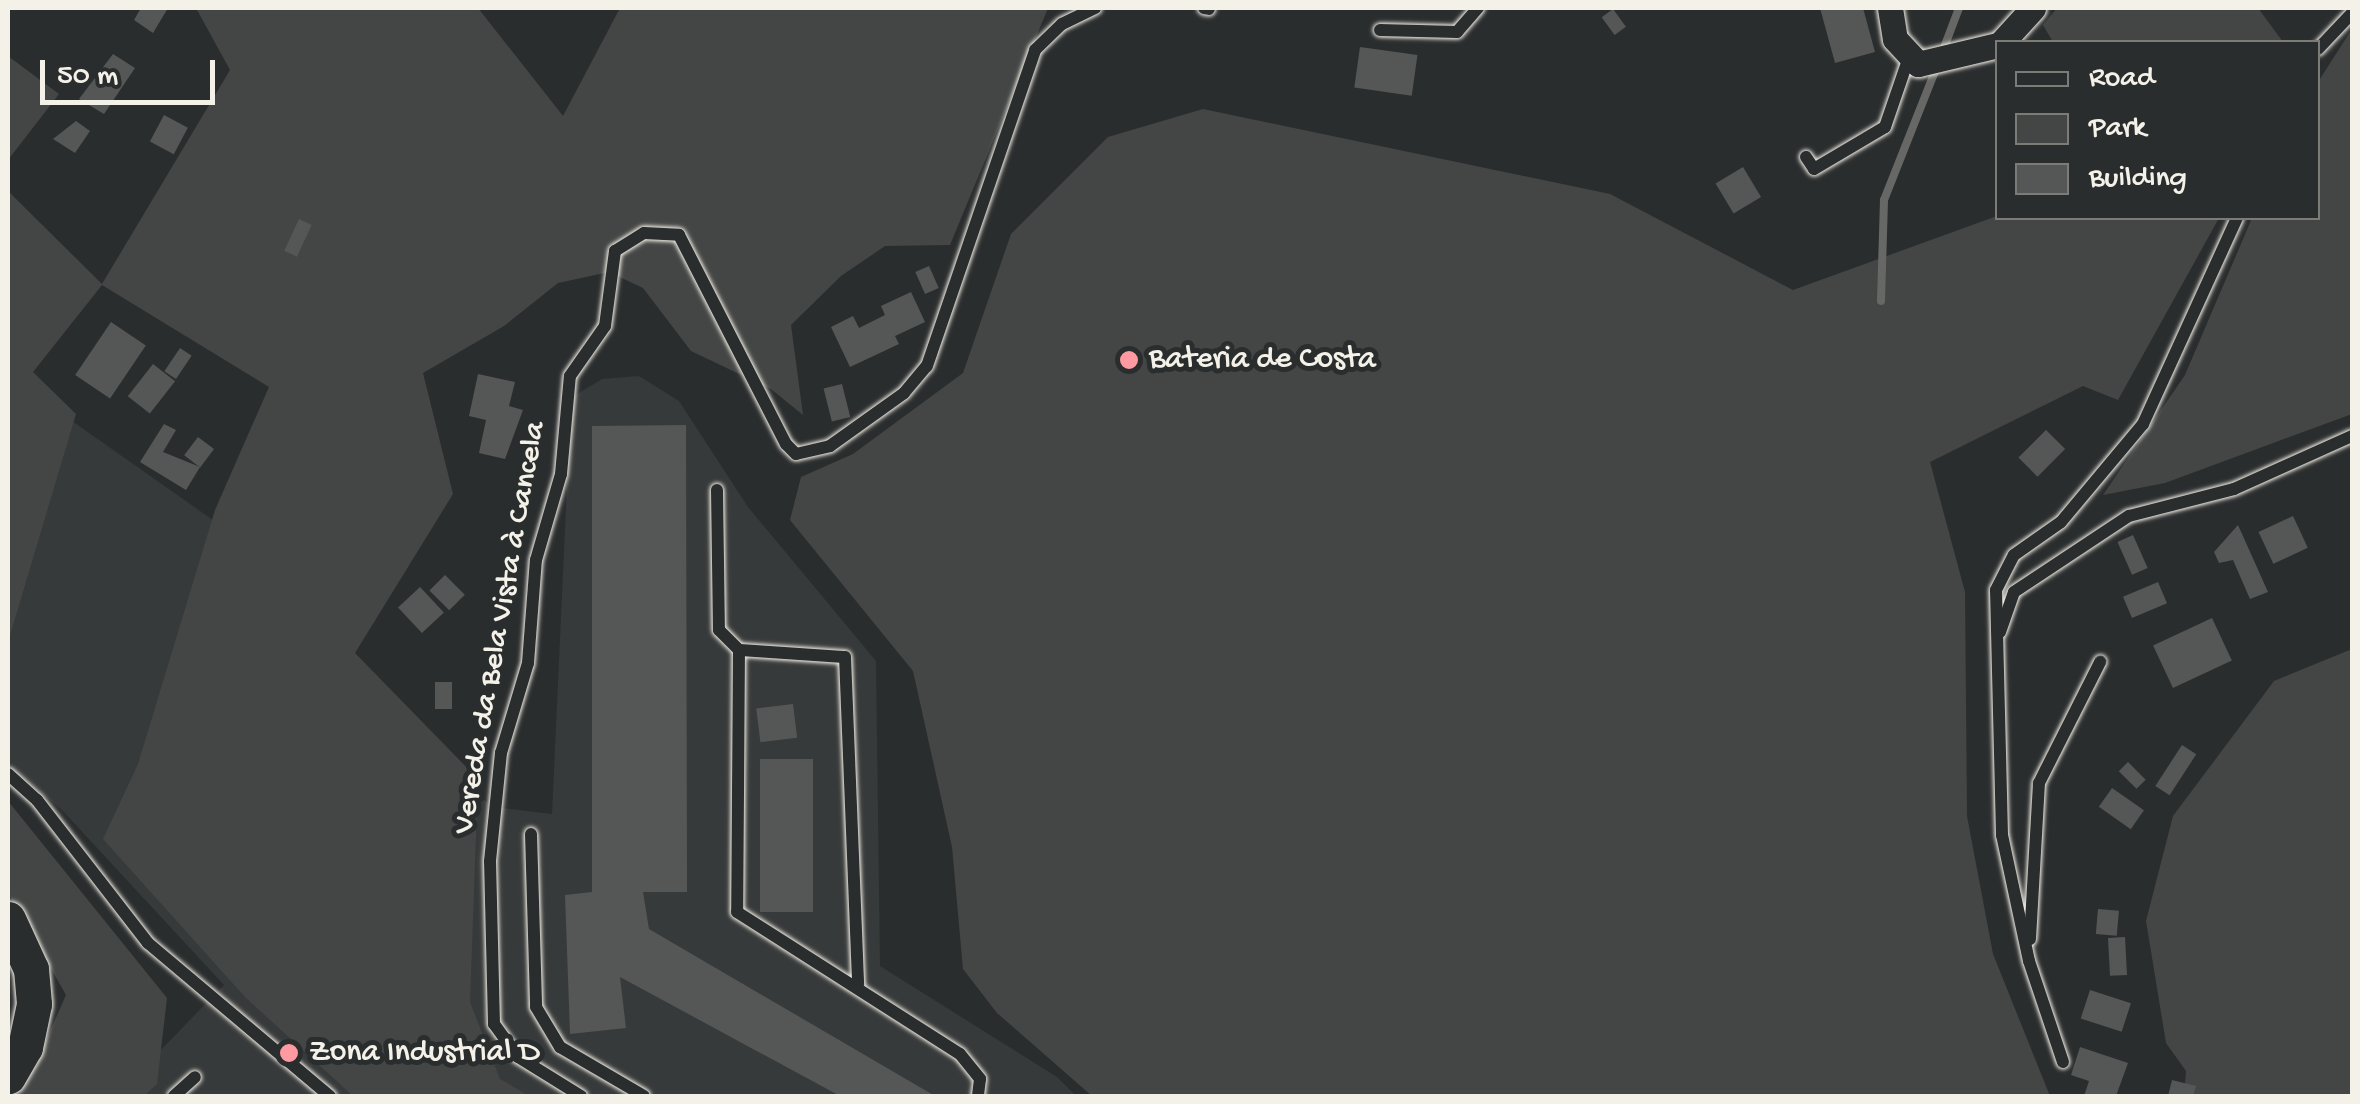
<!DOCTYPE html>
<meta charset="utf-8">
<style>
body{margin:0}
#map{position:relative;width:2360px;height:1104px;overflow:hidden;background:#2a2d2e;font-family:"Gochi Hand",sans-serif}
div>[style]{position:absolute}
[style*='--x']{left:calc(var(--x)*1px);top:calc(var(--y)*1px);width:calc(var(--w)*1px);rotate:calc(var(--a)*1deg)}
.built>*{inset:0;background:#373a3a}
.green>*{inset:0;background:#444645}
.stream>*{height:8px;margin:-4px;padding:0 4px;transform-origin:4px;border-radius:4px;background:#676866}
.building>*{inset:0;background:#555756;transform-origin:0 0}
.roads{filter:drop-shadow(0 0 2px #f4f1e8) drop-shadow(0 0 2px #f4f1e8)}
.lane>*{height:12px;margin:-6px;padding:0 6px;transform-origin:6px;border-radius:6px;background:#2a2d2e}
.street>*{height:25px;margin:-12.5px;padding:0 12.5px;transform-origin:12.5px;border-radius:12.5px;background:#2a2d2e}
.secondary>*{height:35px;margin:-17.5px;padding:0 17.5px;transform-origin:17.5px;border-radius:17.5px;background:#2a2d2e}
.dots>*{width:28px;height:28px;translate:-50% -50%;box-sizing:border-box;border:5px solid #2a2d2e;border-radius:50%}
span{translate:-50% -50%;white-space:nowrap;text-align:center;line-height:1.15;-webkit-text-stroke:10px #2a2d2e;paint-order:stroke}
.poi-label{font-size:32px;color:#f4f1e8}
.left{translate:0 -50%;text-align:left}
.street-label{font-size:32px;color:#f4f1e8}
.frame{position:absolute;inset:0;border:10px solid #f4f1e8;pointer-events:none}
.legend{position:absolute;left:1995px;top:40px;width:325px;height:180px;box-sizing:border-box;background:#2a2d2e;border:2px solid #7b7b78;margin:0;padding:12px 18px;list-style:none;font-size:30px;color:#f4f1e8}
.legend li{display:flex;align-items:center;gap:20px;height:50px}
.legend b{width:50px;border:2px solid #7b7b78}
.scale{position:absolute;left:40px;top:60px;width:175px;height:45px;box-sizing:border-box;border:5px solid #f4f1e8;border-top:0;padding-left:12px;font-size:30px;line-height:35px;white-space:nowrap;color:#f4f1e8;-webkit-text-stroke:8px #2a2d2e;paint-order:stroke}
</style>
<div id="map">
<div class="built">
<div style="clip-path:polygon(8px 376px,257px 551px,289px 665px,494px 807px,552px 814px,571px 398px,602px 379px,639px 376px,679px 401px,748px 507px,876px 661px,880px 966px,1057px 1077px,1076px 1096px,116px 1096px,224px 985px,61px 809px,8px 766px)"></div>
</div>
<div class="green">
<div style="clip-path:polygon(196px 8px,478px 8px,563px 116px,620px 8px,1048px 8px,950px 245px,885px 246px,841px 276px,791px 325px,803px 415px,771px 389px,691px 351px,643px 288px,609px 272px,558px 283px,504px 326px,423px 373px,453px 494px,355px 653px,478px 779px,470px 1002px,500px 1079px,529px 1096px,353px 1096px,245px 997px,103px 839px,138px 764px,215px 510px,269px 387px,102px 285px,33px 372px,76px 414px,8px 642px,8px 191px,102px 284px,230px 70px)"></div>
<div style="clip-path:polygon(2057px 8px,2258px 8px,2283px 42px,2053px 42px,2043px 25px)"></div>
<div style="clip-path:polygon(2352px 29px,2352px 414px,2165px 483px,2103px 495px,2185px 375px,2252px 218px,2318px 218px,2318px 82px)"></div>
<div style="clip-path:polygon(8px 56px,59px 94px,8px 160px)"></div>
<div style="clip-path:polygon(1203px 109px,1610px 194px,1793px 290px,1997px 216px,2219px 218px,2118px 400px,2083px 386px,1930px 462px,1965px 592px,1967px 816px,1993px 954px,2050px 1096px,1092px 1096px,997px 1013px,963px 969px,952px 847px,913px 671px,790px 520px,801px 477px,853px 454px,963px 373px,1011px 234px,1108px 137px)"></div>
<div style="clip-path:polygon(2352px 649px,2352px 1096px,2184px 1096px,2186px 1071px,2166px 1043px,2146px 921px,2173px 816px,2274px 681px)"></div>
<div style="clip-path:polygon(8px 801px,167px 998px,157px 1084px,144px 1096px,8px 1096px,40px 1054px,66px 995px,8px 893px)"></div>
</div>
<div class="stream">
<div style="--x:1942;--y:53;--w:48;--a:-69.3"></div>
<div style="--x:1881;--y:301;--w:101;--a:-88.3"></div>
<div style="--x:1884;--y:200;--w:144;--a:-68.4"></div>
</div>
<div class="building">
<div style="clip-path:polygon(141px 8px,168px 8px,153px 33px,134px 20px)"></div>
<div style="clip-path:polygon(1820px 8px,1863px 8px,1875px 52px,1835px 63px)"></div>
<div style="left:1613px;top:9px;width:22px;height:14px;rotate:54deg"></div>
<div style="left:1360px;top:47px;width:58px;height:41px;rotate:8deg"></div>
<div style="clip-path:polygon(113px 54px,135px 68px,104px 114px,79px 99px)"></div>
<div style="left:164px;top:115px;width:27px;height:30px;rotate:28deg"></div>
<div style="clip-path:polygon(76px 121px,90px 131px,75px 153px,53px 139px)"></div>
<div style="left:1743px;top:167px;width:35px;height:32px;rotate:59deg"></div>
<div style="left:299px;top:219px;width:14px;height:35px;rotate:25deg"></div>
<div style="left:929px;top:266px;width:24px;height:15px;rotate:66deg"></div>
<div style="clip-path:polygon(911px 292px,925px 322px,895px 336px,899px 344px,850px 367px,831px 327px,853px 316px,859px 328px,885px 315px,881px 306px)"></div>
<div style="left:111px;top:322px;width:42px;height:64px;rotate:34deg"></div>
<div style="left:180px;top:348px;width:14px;height:28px;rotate:34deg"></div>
<div style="left:153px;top:364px;width:28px;height:41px;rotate:38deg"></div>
<div style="clip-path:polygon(478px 374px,515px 382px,509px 406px,523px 410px,505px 459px,479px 453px,486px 420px,469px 416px)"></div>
<div style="left:842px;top:384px;width:34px;height:19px;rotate:76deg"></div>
<div style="clip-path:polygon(164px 424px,176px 430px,163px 452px,200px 467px,186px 490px,140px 462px)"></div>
<div style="clip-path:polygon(686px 425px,687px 892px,643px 892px,649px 929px,935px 1096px,840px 1096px,620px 977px,626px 1028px,570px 1034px,565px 895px,592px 892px,592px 426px)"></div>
<div style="left:2046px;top:430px;width:27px;height:39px;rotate:45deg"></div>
<div style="left:198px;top:437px;width:20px;height:23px;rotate:37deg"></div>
<div style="left:2293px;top:516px;width:35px;height:38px;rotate:65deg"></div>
<div style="clip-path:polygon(2238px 525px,2268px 592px,2250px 599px,2233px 560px,2219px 563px,2214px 552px)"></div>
<div style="left:2133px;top:535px;width:36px;height:17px;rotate:66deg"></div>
<div style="left:445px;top:575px;width:28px;height:22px;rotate:45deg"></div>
<div style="left:2158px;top:582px;width:23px;height:38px;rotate:67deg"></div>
<div style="left:420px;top:587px;width:35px;height:30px;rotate:47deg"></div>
<div style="left:2212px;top:618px;width:47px;height:65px;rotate:65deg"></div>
<div style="left:435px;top:682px;width:17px;height:27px"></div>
<div style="left:793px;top:704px;width:34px;height:37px;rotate:83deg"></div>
<div style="left:2182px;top:745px;width:17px;height:49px;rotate:33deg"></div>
<div style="left:760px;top:759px;width:53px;height:153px"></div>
<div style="left:2128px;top:762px;width:25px;height:13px;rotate:45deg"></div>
<div style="left:2112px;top:788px;width:39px;height:23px;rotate:35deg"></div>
<div style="left:2098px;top:909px;width:21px;height:25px;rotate:5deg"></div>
<div style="left:2125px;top:937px;width:38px;height:17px;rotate:87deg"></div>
<div style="left:2090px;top:990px;width:43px;height:30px;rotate:18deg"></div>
<div style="clip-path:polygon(2080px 1047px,2128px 1063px,2116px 1096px,2084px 1096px,2089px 1081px,2071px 1075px)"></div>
<div style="clip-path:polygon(2172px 1080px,2196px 1086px,2193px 1096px,2168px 1096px)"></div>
</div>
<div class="roads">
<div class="lane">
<div style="--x:1204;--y:8;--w:5;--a:11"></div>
<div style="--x:1380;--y:30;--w:77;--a:1.5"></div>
<div style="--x:1457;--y:32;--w:32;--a:-49"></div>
<div style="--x:2318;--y:49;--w:50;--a:-46.6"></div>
<div style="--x:1806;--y:157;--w:14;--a:56"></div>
<div style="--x:1814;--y:169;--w:82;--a:-30.6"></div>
<div style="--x:1885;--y:127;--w:71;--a:-71.1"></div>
<div style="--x:717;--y:490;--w:140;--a:89.2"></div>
<div style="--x:719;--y:630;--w:28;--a:45"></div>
<div style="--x:739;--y:650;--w:262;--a:90.4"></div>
<div style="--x:737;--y:912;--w:264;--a:32.5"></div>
<div style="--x:960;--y:1054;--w:32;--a:51"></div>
<div style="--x:980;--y:1079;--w:17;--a:97"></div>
<div style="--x:2000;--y:632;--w:42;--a:-70.7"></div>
<div style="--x:2014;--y:592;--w:138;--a:-33.5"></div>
<div style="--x:2129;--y:516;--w:108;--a:-14.4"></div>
<div style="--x:2234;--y:489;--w:129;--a:-24.2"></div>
<div style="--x:739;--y:650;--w:106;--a:3.8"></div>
<div style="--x:845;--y:657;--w:328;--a:87.7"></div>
<div style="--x:8;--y:774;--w:39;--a:42"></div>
<div style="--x:37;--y:800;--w:181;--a:52.2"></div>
<div style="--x:148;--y:943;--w:238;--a:40.1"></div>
<div style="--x:531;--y:834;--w:173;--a:88.3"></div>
<div style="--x:536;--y:1007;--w:47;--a:59"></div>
<div style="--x:560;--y:1047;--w:97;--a:30.3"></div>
<div style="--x:2030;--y:939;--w:156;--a:-86.7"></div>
<div style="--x:2039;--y:783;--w:136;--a:-63.2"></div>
<div style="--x:2063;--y:1062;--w:107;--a:-108.6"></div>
<div style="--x:2029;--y:961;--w:129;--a:-102.1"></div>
<div style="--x:2002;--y:835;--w:245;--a:-91.4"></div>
<div style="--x:1996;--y:590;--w:39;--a:-63"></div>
<div style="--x:2014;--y:555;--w:57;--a:-35.1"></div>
<div style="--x:2061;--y:522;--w:128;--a:-50.1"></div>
<div style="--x:2143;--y:424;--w:226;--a:-65.5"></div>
<div style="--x:174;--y:1096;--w:28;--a:-42"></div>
<div style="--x:581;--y:1096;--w:74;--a:-148.2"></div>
<div style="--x:518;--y:1057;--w:41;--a:-126"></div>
<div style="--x:494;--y:1024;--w:163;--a:-91.4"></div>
<div style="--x:490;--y:861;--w:109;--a:-84.2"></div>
<div style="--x:501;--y:753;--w:94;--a:-73.3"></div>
<div style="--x:528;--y:663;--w:103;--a:-85.6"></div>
<div style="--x:536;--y:560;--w:90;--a:-73.8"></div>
<div style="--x:561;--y:474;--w:98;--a:-84.8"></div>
<div style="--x:570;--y:376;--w:61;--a:-55"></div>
<div style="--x:605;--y:326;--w:76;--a:-82.4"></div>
<div style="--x:615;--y:251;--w:34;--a:-32"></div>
<div style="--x:644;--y:233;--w:35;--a:3"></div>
<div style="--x:679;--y:235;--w:235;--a:62.9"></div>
<div style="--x:786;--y:444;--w:14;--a:45"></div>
<div style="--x:796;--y:454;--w:35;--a:-13"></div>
<div style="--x:830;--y:446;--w:91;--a:-35.6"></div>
<div style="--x:904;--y:393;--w:35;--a:-50"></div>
<div style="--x:927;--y:366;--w:334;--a:-71.1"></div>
<div style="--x:1035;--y:50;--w:37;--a:-44"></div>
<div style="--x:1062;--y:24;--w:37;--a:-26"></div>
</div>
<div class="street">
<div style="--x:1890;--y:8;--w:31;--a:81"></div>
<div style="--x:1895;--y:39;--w:34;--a:47"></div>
<div style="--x:1918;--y:64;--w:82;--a:-13.4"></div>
<div style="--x:2002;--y:42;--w:46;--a:-47.6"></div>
</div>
<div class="secondary">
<div style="--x:8;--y:919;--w:55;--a:65.3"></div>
<div style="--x:31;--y:969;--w:35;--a:85"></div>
<div style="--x:34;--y:1004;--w:44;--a:101.8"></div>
<div style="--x:25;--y:1047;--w:34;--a:120"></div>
</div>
</div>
<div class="dots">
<div style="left:1129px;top:360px;background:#ff9aa2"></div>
<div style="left:289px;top:1053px;background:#ff9aa2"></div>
</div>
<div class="poi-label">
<span class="left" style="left:1149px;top:360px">Bateria de Costa</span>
<span class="left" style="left:309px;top:1053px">Zona Industrial D</span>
</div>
<div class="street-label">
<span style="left:501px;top:628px;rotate:-80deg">Vereda da Bela Vista à Cancela</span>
</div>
<div class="frame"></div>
<ul class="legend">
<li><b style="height:12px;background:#2a2d2e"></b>Road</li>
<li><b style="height:28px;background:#444645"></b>Park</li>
<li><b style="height:28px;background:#555756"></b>Building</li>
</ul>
<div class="scale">50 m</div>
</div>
